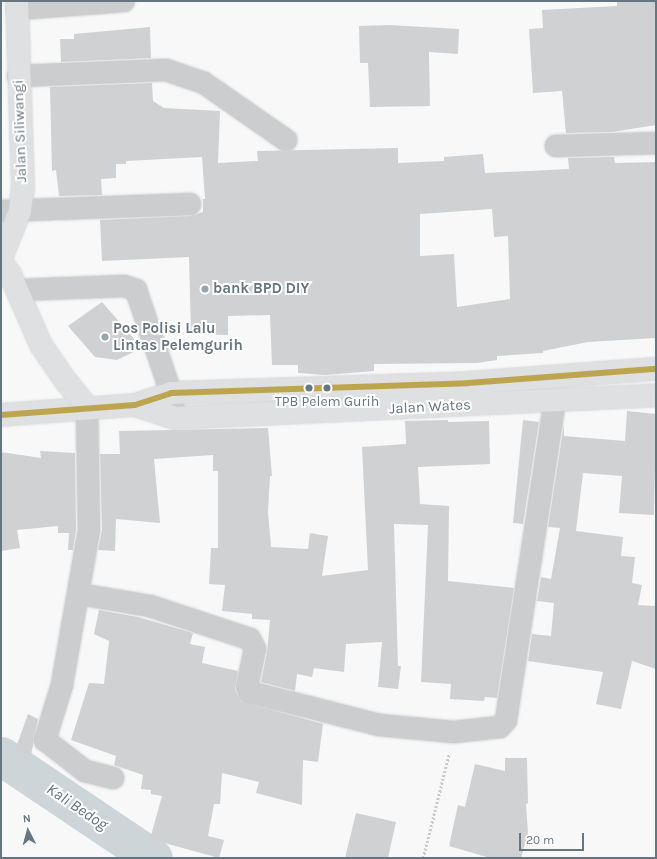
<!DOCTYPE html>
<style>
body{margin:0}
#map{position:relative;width:657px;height:859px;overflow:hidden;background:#f8f8f8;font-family:Karla,sans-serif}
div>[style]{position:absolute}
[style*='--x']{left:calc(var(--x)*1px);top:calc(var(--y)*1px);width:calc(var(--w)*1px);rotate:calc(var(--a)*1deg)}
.river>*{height:39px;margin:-19.5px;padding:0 19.5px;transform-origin:19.5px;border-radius:19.5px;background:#cdd5d8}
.building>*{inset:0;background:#cfd1d2}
.path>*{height:2.5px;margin-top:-1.25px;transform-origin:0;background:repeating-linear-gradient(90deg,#c9cacb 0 2px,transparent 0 4px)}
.roads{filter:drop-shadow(0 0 1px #d4d5d6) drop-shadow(0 0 1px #d4d5d6)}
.minor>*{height:22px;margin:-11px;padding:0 11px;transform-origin:11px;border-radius:11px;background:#cbcdce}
.major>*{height:22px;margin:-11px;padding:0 11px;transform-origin:11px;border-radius:11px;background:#dfe0e1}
.highway>*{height:22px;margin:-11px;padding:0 11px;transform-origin:11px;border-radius:11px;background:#dfe0e1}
.bus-1>*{height:6px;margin:-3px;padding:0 3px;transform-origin:3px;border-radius:3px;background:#bda550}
.dots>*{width:11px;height:11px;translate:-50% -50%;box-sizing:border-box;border:2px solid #fff;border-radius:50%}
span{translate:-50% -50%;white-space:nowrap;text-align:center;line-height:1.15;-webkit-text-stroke:4px #fff;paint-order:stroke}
.bus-label{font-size:14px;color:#657681}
.street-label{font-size:15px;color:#657681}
.poi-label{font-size:15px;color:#657681;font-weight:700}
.left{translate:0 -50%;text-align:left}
.water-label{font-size:16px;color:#60757b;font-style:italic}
.frame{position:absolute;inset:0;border:2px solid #657681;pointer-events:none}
.north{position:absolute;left:8px;top:811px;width:40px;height:40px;-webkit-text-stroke:3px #fff;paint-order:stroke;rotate:354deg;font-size:11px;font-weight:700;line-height:16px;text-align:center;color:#657681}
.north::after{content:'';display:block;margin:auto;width:14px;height:18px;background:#657681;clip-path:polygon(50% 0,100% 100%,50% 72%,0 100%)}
.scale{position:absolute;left:519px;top:833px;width:65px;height:18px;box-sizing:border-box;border:2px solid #657681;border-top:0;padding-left:5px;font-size:12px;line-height:14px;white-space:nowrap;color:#657681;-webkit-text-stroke:3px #fff;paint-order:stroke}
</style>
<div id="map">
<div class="river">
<div style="--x:1;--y:756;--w:183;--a:33.9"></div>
</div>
<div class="building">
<div style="clip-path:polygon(617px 1px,656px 1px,656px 125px,612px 132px,566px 133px,562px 91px,533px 93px,529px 29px,543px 28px,542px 10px,617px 6px)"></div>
<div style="clip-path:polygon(389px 25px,459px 29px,458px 54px,429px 52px,430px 106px,370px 107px,368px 63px,360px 63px,359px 26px)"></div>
<div style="clip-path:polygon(150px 27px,151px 58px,61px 62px,60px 39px,74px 39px,74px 34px)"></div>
<div style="clip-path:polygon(evenodd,152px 83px,153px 101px,164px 108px,220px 111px,218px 163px,258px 161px,257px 151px,398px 148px,398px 163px,444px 161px,444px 157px,483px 154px,485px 173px,569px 169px,568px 158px,614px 157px,615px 163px,656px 162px,656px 338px,588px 342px,543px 351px,543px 353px,497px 356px,497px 360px,477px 363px,374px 364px,374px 371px,325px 375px,298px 373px,298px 365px,272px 365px,270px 315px,228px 316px,228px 335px,191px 334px,189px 257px,102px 261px,100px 220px,190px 216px,203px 212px,203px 199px,205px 199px,202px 157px,126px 161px,126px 164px,116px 164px,116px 178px,101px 179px,102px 195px,59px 196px,56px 170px,52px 171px,50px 87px,152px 83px,492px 209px,494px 237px,508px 236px,510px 299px,457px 307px,454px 254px,420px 256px,420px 214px,492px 209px)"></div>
<div style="clip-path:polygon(102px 302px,142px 348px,117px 360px,95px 357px,68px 326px)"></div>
<div style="clip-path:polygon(627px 411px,656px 414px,654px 515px,619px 513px,622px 476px,583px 473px,576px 531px,623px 537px,621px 556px,635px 557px,632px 583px,642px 585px,638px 605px,656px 606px,656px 669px,632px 661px,621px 709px,596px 704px,603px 672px,528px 661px,532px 634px,551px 636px,554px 603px,537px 601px,541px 577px,551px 579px,560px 528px,548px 527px,564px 424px,564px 436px,625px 441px)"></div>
<div style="clip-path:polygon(448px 420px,448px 422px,489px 421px,490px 464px,418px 467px,420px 504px,449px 506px,448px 581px,514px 588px,497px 698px,485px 697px,484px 701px,450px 699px,451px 684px,421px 682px,428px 525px,394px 524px,398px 666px,401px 666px,398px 689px,378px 687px,382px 642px,346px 644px,344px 672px,314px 668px,312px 677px,297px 674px,295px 691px,261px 682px,267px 652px,270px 620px,252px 619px,252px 614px,222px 611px,225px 585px,209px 584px,211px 548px,218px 548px,218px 471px,213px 471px,213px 455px,154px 459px,160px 523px,116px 519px,115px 551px,98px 550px,102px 530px,100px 454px,120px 454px,119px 431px,268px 428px,272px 476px,270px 476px,268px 512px,271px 547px,308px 549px,310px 533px,328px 536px,322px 576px,368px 570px,362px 447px,406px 444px,405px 421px)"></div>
<div style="clip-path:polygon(523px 420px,539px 422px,523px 524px,513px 523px)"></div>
<div style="clip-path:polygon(40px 451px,75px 453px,76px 529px,73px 550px,68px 550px,69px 533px,58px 533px,58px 526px,17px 530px,20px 548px,1px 551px,1px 452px,41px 458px)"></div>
<div style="clip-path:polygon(99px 610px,138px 617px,193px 633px,190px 644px,205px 647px,202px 663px,238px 671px,235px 690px,241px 701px,323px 724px,318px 762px,303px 760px,302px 805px,256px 793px,259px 782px,222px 773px,220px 804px,214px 804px,208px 836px,224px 840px,219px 858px,150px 839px,162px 796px,151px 794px,151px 790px,141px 789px,143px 775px,114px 765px,116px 756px,71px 740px,89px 683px,104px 684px,109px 641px,94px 634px)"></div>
<div style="clip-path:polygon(28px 714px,38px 719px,31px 755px,15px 750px)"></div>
<div style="clip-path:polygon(505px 758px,527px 758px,528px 803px,526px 804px,528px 833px,521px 858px,490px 858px,449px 846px,458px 805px,465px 807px,475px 764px,505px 771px)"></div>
<div style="clip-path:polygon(356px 813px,396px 822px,388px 858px,345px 858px)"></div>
</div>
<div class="path">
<div style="--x:423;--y:858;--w:107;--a:-76"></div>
</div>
<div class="roads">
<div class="minor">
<div style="--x:17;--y:9;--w:107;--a:-4.3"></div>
<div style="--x:18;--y:76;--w:148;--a:-2.3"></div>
<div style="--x:166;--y:70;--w:40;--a:18.9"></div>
<div style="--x:204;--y:83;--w:100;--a:34.8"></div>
<div style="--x:556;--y:146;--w:100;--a:-1.7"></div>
<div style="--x:1;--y:211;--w:189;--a:-2.1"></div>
<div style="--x:18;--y:290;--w:106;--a:-2.2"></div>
<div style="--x:124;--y:286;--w:13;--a:18"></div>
<div style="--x:136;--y:290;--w:109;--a:71.2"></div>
<div style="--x:171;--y:393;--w:25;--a:81"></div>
<div style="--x:87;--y:407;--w:123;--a:89.1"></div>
<div style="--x:89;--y:530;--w:157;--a:99.9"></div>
<div style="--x:62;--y:685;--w:58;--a:107.2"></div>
<div style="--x:45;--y:740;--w:51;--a:37.8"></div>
<div style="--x:85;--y:771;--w:29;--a:14"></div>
<div style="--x:79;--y:594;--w:72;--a:9.6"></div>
<div style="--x:150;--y:606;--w:105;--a:18.3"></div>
<div style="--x:250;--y:639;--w:11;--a:63"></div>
<div style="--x:255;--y:649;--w:38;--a:102"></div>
<div style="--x:247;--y:686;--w:6;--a:72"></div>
<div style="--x:249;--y:692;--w:134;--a:14.2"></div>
<div style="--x:379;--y:725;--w:75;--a:5.3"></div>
<div style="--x:454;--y:732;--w:46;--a:-6.2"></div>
<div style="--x:500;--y:727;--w:9;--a:-49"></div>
<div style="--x:506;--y:720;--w:323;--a:-81.3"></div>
</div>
<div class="major">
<div style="--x:135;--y:405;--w:42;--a:18"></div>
<div style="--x:175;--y:418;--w:482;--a:-2.7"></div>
<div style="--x:135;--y:405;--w:38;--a:-18"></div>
<div style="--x:171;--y:393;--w:297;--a:-1.9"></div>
<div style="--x:468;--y:383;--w:189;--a:-4.3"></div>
</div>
<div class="highway">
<div style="--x:1;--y:258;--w:51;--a:-68"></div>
<div style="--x:20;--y:211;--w:23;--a:-83"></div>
<div style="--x:23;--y:188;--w:187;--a:-91.8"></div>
<div style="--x:1;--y:262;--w:15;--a:53"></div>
<div style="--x:10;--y:274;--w:77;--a:66.4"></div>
<div style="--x:41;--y:345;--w:42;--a:55.6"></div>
<div style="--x:65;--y:380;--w:35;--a:51"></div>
<div style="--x:1;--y:415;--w:134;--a:-4.3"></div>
</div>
</div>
<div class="bus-1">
<div style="--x:1;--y:415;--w:134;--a:-4.3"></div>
<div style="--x:135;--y:405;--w:38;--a:-18"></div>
<div style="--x:171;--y:393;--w:297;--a:-1.9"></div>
<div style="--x:468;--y:383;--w:189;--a:-4.3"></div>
</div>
<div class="dots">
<div style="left:205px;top:289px;background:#98a4ab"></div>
<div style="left:105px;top:337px;background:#98a4ab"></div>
<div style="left:309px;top:388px;background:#657681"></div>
<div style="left:327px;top:388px;background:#657681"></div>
</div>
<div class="bus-label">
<span style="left:327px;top:402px">TPB Pelem Gurih</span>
</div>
<div class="street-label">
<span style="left:20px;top:131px;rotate:-92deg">Jalan Siliwangi</span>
<span style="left:430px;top:407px;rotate:-3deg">Jalan Wates</span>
</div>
<div class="poi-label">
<span class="left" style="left:213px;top:289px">bank BPD DIY</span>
<span class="left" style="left:113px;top:337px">Pos Polisi Lalu<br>Lintas Pelemgurih</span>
</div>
<div class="water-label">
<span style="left:77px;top:807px;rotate:34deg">Kali Bedog</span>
</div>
<div class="frame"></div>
<div class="north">N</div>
<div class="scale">20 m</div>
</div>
